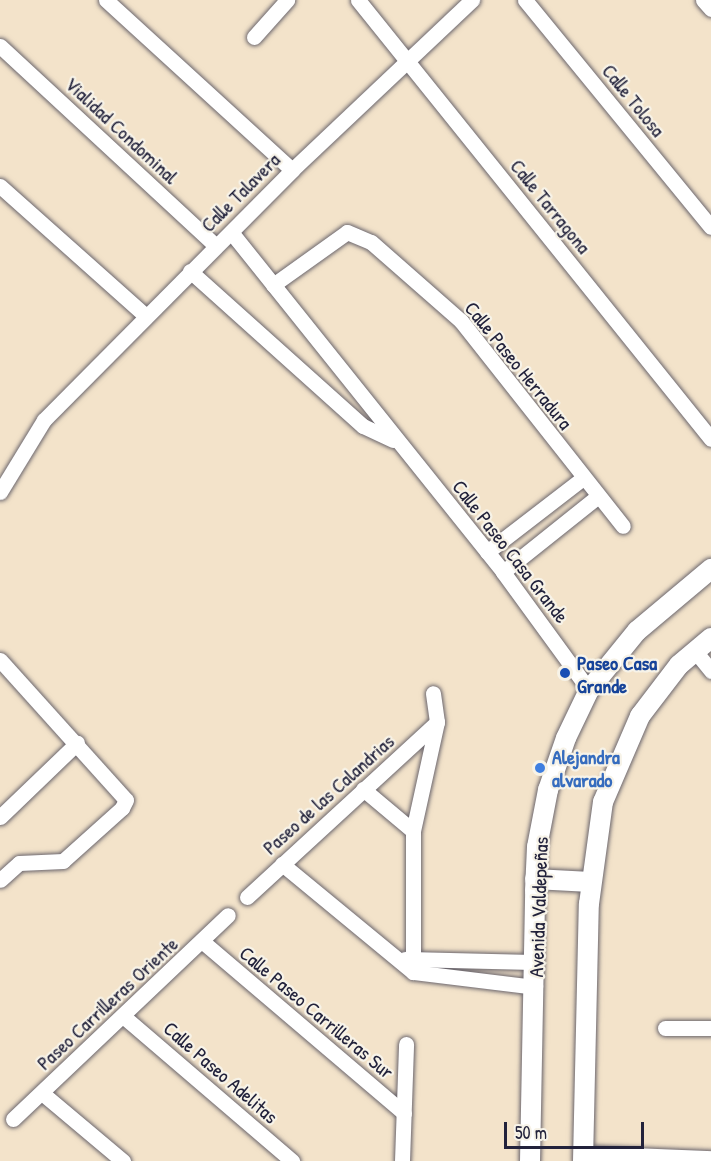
<!DOCTYPE html>
<meta charset="utf-8">
<style>
body{margin:0}
#map{position:relative;width:711px;height:1161px;overflow:hidden;background:#f3e3ca;font-family:"Patrick Hand",sans-serif}
div>[style]{position:absolute}
[style*='--x']{left:calc(var(--x)*1px);top:calc(var(--y)*1px);width:calc(var(--w)*1px);rotate:calc(var(--a)*1deg)}
.roads{filter:drop-shadow(0 0 2px #6b666d) drop-shadow(0 0 2px #6b666d)}
.minor>*{height:15px;margin:-7.5px;padding:0 7.5px;transform-origin:7.5px;border-radius:7.5px;background:#fff}
.tertiary>*{height:20px;margin:-10px;padding:0 10px;transform-origin:10px;border-radius:10px;background:#fff}
.dots>*{width:16px;height:16px;translate:-50% -50%;box-sizing:border-box;border:3px solid #f7f3e8;border-radius:50%}
span{translate:-50% -50%;white-space:nowrap;text-align:center;line-height:1.15;-webkit-text-stroke:4.5px #f7f3e8;paint-order:stroke}
.street-label{font-size:20px;color:#22223b}
.transit-label{font-size:20px;color:#164399;font-weight:700}
.left{translate:0 -50%;text-align:left}
.shop-label{font-size:20px;color:#366cbe;font-weight:700}
.scale{position:absolute;left:504px;top:1122px;width:140px;height:27px;box-sizing:border-box;border:3px solid #22223b;border-top:0;padding-left:8px;font-size:18px;line-height:21px;white-space:nowrap;color:#22223b;-webkit-text-stroke:4px #f7f3e8;paint-order:stroke}
</style>
<div id="map">
<div class="roads">
<div class="minor">
<div style="--x:106;--y:0;--w:252;--a:42.4"></div>
<div style="--x:358;--y:0;--w:563;--a:51.2"></div>
<div style="--x:525;--y:0;--w:293;--a:50.7"></div>
<div style="--x:703;--y:0;--w:12;--a:48"></div>
<div style="--x:254;--y:37;--w:50;--a:-48.3"></div>
<div style="--x:0;--y:46;--w:294;--a:42.8"></div>
<div style="--x:0;--y:186;--w:194;--a:41.7"></div>
<div style="--x:231;--y:232;--w:435;--a:51.3"></div>
<div style="--x:503;--y:572;--w:146;--a:53.9"></div>
<div style="--x:190;--y:271;--w:232;--a:41.9"></div>
<div style="--x:363;--y:426;--w:33;--a:25"></div>
<div style="--x:273;--y:285;--w:91;--a:-35.6"></div>
<div style="--x:347;--y:232;--w:26;--a:23"></div>
<div style="--x:371;--y:242;--w:120;--a:41.3"></div>
<div style="--x:461;--y:321;--w:261;--a:51.7"></div>
<div style="--x:0;--y:492;--w:84;--a:-58.6"></div>
<div style="--x:44;--y:420;--w:352;--a:-45.2"></div>
<div style="--x:292;--y:170;--w:248;--a:-43.4"></div>
<div style="--x:487;--y:552;--w:121;--a:-37.6"></div>
<div style="--x:503;--y:572;--w:120;--a:-38.6"></div>
<div style="--x:695;--y:651;--w:26;--a:51"></div>
<div style="--x:0;--y:660;--w:188;--a:48"></div>
<div style="--x:126;--y:800;--w:9;--a:117"></div>
<div style="--x:122;--y:808;--w:79;--a:138.1"></div>
<div style="--x:63;--y:861;--w:44;--a:177.4"></div>
<div style="--x:19;--y:863;--w:25;--a:138"></div>
<div style="--x:363;--y:789;--w:65;--a:40"></div>
<div style="--x:0;--y:817;--w:107;--a:-43.9"></div>
<div style="--x:282;--y:864;--w:170;--a:39.5"></div>
<div style="--x:413;--y:972;--w:123;--a:7"></div>
<div style="--x:247;--y:897;--w:258;--a:-42.6"></div>
<div style="--x:203;--y:942;--w:264;--a:40.4"></div>
<div style="--x:405;--y:959;--w:131;--a:1.3"></div>
<div style="--x:413;--y:972;--w:141;--a:-90"></div>
<div style="--x:413;--y:831;--w:112;--a:-77.6"></div>
<div style="--x:437;--y:722;--w:29;--a:-98"></div>
<div style="--x:123;--y:1016;--w:223;--a:40.6"></div>
<div style="--x:665;--y:1028;--w:46;--a:0"></div>
<div style="--x:42;--y:1093;--w:106;--a:40"></div>
<div style="--x:13;--y:1119;--w:296;--a:-43.5"></div>
<div style="--x:584;--y:1153;--w:127;--a:2.3"></div>
<div style="--x:402;--y:1161;--w:117;--a:-88"></div>
</div>
<div class="tertiary">
<div style="--x:535;--y:879;--w:55;--a:3.1"></div>
<div style="--x:530;--y:1161;--w:270;--a:-88.9"></div>
<div style="--x:535;--y:891;--w:44;--a:-87.4"></div>
<div style="--x:537;--y:847;--w:58;--a:-79.1"></div>
<div style="--x:548;--y:790;--w:55;--a:-70.9"></div>
<div style="--x:566;--y:738;--w:53;--a:-64.4"></div>
<div style="--x:589;--y:690;--w:76;--a:-50.9"></div>
<div style="--x:637;--y:631;--w:97;--a:-40"></div>
<div style="--x:583;--y:1161;--w:257;--a:-88.7"></div>
<div style="--x:589;--y:904;--w:103;--a:-82.2"></div>
<div style="--x:603;--y:802;--w:94;--a:-66.7"></div>
<div style="--x:640;--y:716;--w:64;--a:-52.6"></div>
<div style="--x:679;--y:665;--w:42;--a:-40.2"></div>
</div>
</div>
<div class="dots">
<div style="left:565px;top:673px;background:#1a4fb4"></div>
<div style="left:540px;top:768px;background:#3f7fe0"></div>
</div>
<div class="street-label">
<span style="left:634px;top:100px;rotate:51deg">Calle Tolosa</span>
<span style="left:122px;top:130px;rotate:43deg">Vialidad Condominal</span>
<span style="left:240px;top:192px;rotate:-45deg">Calle Talavera</span>
<span style="left:551px;top:206px;rotate:51deg">Calle Tarragona</span>
<span style="left:519px;top:365px;rotate:51deg">Calle Paseo Herradura</span>
<span style="left:511px;top:551px;rotate:52deg">Calle Paseo Casa Grande</span>
<span style="left:328px;top:794px;rotate:-42deg">Paseo de las Calandrias</span>
<span style="left:538px;top:907px;rotate:-88deg">Avenida Valdepeñas</span>
<span style="left:107px;top:1003px;rotate:-43deg">Paseo Carrilleras Oriente</span>
<span style="left:317px;top:1012px;rotate:40deg">Calle Paseo Carrilleras Sur</span>
<span style="left:221px;top:1072px;rotate:41deg">Calle Paseo Adelitas</span>
</div>
<div class="transit-label">
<span class="left" style="left:577px;top:674px">Paseo Casa<br>Grande</span>
</div>
<div class="shop-label">
<span class="left" style="left:552px;top:768px">Alejandra<br>alvarado</span>
</div>
<div class="scale">50 m</div>
</div>
